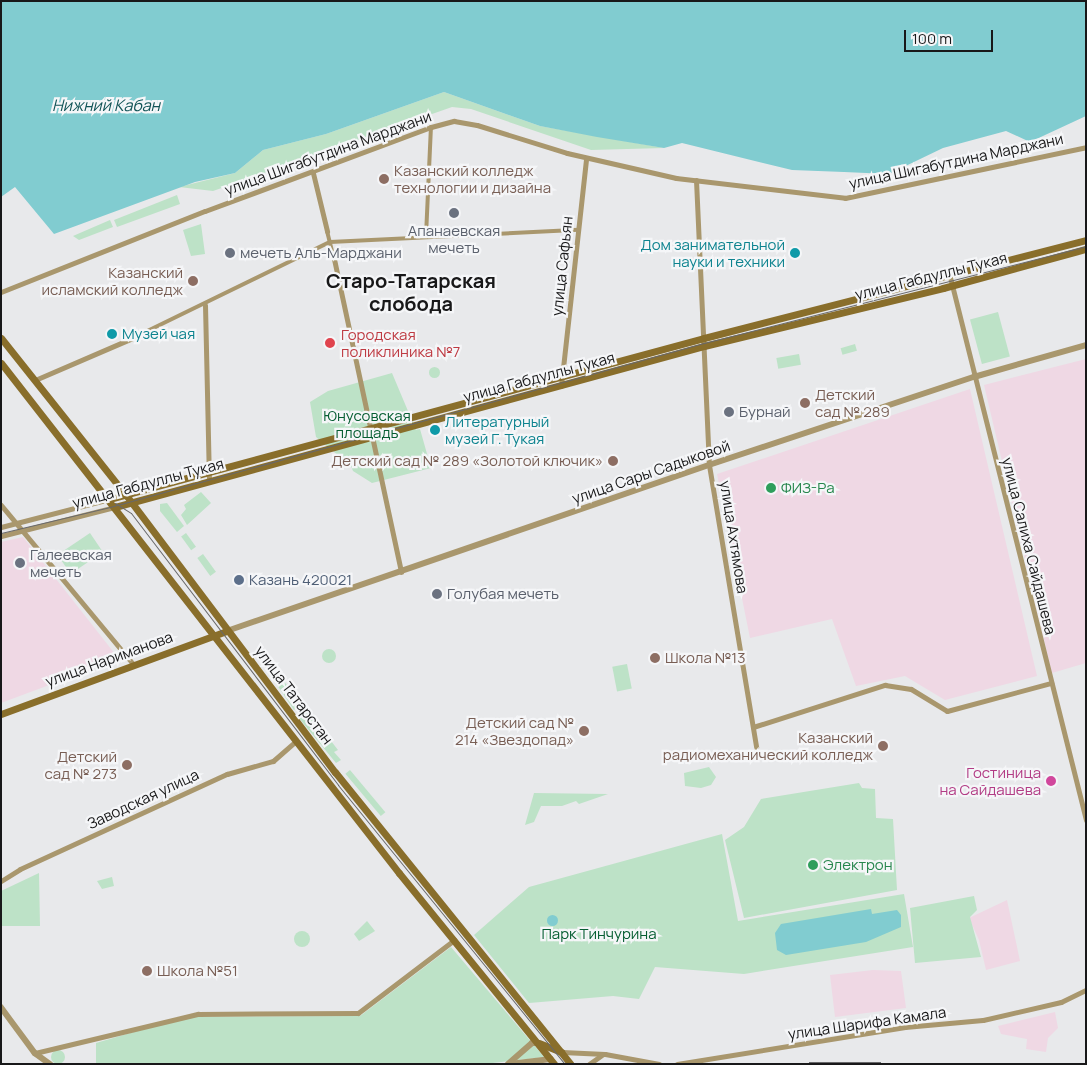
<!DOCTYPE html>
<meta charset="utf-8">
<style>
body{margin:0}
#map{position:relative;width:1087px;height:1065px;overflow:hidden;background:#e8e9eb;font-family:Manrope,sans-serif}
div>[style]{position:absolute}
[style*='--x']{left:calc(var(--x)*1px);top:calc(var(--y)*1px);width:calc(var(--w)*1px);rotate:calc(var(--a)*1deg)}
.commercial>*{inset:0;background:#efd8e4}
.green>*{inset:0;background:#bde2c7;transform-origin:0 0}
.round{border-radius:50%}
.water>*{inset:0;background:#81ccd0}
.pedestrian>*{height:4px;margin:-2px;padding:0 2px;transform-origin:2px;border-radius:2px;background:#a9976d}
.minor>*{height:5px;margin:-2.5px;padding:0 2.5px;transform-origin:2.5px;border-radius:2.5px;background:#a9976d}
.tertiary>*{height:5.5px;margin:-2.75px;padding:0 2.75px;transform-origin:2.75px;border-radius:2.75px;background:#a9976d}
.secondary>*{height:7px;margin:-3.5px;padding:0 3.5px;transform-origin:3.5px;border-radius:3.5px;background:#896e2b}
.tram>*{height:1px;margin:-0.5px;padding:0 0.5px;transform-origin:0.5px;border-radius:0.5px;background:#68686a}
.rail>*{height:4px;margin-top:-2px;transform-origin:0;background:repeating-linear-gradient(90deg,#f5f6f8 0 5.5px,#68686a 0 11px);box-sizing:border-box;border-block:1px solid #68686a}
.dots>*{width:14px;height:14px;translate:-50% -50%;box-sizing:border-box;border:2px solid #f5f6f8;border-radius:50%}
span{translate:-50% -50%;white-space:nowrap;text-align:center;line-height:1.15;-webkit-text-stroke:4.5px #f5f6f8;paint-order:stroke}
.street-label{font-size:15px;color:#181819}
.education-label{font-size:15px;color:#785e54}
.left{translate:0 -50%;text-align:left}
.right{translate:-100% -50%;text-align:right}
.worship-label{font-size:15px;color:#5b616d}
.culture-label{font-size:15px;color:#0d838f}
.health-label{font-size:15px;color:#be3a42}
.park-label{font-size:15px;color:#065e32}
.leisure-label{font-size:15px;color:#27864d}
.service-label{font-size:15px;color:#4e5e75}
.hotel-label{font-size:15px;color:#b23c85}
.water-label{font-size:16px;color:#125457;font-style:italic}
.district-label{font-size:20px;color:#181819;font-weight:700}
.frame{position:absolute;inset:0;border:2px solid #181819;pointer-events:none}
.scale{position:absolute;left:904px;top:30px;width:89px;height:22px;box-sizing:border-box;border:2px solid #181819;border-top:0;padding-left:6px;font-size:15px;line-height:18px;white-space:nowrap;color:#181819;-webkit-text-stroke:4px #f5f6f8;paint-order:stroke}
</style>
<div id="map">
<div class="commercial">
<div style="clip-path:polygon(1086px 359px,1086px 663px,1052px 673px,984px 385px)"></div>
<div style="clip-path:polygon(970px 389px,1037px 676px,945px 700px,905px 676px,856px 686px,832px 619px,750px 638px,717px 474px)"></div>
<div style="clip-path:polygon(23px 537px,119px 659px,1px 703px,1px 542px)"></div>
<div style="clip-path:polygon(1007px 900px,1020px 961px,986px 970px,979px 940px,969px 918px)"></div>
<div style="clip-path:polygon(873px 970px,901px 971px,906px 1008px,835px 1017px,830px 975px)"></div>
<div style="clip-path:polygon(1055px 1012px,1058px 1028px,1048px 1038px,1046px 1052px,1026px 1049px,1027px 1039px,1001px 1034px,998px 1026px)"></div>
</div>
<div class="green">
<div style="clip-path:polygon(444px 92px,540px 126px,664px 148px,591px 150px,471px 109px,452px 107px,213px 191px,179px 187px,235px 173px,263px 150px,326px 134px)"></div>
<div style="clip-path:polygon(177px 195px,180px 204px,117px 227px,114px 220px)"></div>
<div style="clip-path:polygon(110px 220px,113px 227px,79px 240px,73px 236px)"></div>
<div style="clip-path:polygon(201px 224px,205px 254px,191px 256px,183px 230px)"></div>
<div style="left:998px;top:312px;width:46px;height:29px;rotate:75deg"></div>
<div style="left:855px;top:344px;width:7px;height:15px;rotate:74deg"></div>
<div style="left:799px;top:354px;width:11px;height:23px;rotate:80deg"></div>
<div class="round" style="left:428.5px;top:366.5px;width:11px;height:11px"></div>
<div style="clip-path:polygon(392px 373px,416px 430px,420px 429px,431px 468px,372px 483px,353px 471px,351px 466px,316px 437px,310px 402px,328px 391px)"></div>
<div style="clip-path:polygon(201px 492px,211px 503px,187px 525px,181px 515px,186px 509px,184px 505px)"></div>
<div style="clip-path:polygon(167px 503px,184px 526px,177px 532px,160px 511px,160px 504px)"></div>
<div style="left:90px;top:533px;width:23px;height:39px;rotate:56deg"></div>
<div style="left:186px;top:533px;width:17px;height:6px;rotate:54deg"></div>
<div style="left:203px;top:554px;width:22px;height:7px;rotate:54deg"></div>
<div class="round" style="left:322px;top:649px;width:14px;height:14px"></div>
<div style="clip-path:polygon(260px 651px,301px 703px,294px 710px,256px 654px)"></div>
<div style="left:627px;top:664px;width:25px;height:15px;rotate:79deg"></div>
<div style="clip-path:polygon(307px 710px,338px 750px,334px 752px,341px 760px,336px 763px,298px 717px)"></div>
<div style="clip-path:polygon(709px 767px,716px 777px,711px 785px,701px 788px,685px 786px,684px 773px)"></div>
<div style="left:350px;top:770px;width:55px;height:6px;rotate:50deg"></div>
<div style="clip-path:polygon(859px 783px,862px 788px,875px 789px,876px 818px,893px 819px,897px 890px,744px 918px,725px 840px,744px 827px,761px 799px)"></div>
<div style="clip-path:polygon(534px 793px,608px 794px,579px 804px,576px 801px,562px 806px,541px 806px,534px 822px,525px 825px)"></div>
<div style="clip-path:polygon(722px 834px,738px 921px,904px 894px,913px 947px,744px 974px,655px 967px,639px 999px,613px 996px,529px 1003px,474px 935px,529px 887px)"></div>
<div style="clip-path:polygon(39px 873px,40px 926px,1px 926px,1px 891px)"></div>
<div style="clip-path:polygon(112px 877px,114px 886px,102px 889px,97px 881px)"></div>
<div style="clip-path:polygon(974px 896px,977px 910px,970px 917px,981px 957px,915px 963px,910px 908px)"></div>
<div style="clip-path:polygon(367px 921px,375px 931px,359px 941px,354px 934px)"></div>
<div class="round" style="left:294px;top:931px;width:16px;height:16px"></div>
<div style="clip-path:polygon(451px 947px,544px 1057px,484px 1064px,96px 1064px,96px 1043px,185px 1017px,360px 1016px)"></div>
<div class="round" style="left:51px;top:1050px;width:14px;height:14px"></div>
</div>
<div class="water">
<div style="clip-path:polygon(1px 1px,1086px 1px,1086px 116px,1030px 142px,1006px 131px,943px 148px,889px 174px,844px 172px,792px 170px,682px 143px,664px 148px,597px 137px,540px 126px,444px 92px,326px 134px,263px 150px,235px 173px,195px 182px,54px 234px,15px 187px,1px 197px)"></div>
<div style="clip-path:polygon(871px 909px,872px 914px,897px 910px,901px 915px,901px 927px,866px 942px,786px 955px,777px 950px,775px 933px,781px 924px)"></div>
<div class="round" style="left:546.5px;top:914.5px;width:11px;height:11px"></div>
</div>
<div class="pedestrian">
<div style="--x:327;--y:231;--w:29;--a:76"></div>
<div style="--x:426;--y:236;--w:109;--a:-87.4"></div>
<div style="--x:135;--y:337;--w:217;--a:-26"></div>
<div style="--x:330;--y:242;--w:249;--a:-2.8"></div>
</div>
<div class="minor">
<div style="--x:313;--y:173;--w:60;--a:76.4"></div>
<div style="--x:696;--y:180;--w:285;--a:87.4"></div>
<div style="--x:709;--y:465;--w:286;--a:80.5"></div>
<div style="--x:334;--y:259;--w:320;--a:77.9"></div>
<div style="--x:950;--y:277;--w:560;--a:75.94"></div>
<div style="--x:1;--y:292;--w:219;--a:-21.7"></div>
<div style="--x:205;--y:211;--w:241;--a:-20.4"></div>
<div style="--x:431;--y:127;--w:24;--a:-15"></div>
<div style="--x:454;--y:121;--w:23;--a:10"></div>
<div style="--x:477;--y:125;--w:94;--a:17.3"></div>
<div style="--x:567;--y:153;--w:112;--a:12.9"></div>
<div style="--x:676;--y:178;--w:170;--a:6.7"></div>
<div style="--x:845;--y:198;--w:246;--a:-11.9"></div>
<div style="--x:205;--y:305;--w:175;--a:88.7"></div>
<div style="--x:35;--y:380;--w:109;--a:-23.3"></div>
<div style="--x:561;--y:386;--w:229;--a:-83.7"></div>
<div style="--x:1;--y:505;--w:207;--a:50.3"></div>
<div style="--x:1;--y:527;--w:112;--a:-14.5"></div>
<div style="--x:1;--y:536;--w:118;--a:-14.3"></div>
<div style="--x:753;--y:727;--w:139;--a:-17.7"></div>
<div style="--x:885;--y:685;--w:26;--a:9"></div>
<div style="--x:911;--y:689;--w:42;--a:31.4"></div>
<div style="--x:947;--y:711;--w:108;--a:-15.1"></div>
<div style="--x:1;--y:881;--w:22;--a:-32"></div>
<div style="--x:20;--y:869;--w:228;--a:-24.7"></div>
<div style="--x:227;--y:774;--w:48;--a:-15.8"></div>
<div style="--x:273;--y:761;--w:29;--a:-41"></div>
<div style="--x:562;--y:1052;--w:43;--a:2.7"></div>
<div style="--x:605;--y:1054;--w:55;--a:10.5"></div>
<div style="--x:35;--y:1053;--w:168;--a:-13.5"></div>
<div style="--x:198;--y:1014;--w:160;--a:-0.4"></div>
<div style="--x:358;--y:1013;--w:121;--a:-37.2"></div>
<div style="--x:589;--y:1064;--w:16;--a:-35"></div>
<div style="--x:677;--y:1064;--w:231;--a:-9.2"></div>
<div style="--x:905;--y:1027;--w:78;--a:-5.1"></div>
<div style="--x:983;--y:1020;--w:80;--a:-13"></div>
<div style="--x:1061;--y:1002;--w:28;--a:-26"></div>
</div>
<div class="tertiary">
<div style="--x:227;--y:631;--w:510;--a:-19"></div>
<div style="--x:709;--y:465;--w:279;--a:-18.4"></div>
<div style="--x:974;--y:377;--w:116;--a:-15.9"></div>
<div style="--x:1;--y:1007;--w:57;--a:53.5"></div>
<div style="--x:35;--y:1053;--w:19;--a:36"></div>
<div style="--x:508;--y:1064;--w:32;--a:-41"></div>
<div style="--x:532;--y:1043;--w:6;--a:0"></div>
<div style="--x:510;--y:1064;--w:41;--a:-7"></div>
</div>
<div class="secondary">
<div style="--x:1;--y:338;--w:201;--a:51.5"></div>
<div style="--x:126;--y:495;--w:347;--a:53"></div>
<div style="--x:335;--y:772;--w:375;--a:51.1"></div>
<div style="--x:1;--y:363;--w:647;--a:52.03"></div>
<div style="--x:399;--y:873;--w:246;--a:50.9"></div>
<div style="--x:109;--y:499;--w:616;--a:-15.14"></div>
<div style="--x:704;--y:338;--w:394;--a:-14.4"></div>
<div style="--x:115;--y:507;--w:611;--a:-15.29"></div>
<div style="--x:704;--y:346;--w:246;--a:-13.6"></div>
<div style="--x:943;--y:288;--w:148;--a:-15.3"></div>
<div style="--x:1;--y:714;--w:241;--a:-20.2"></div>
<div style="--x:539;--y:1043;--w:24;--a:22"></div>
</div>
<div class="tram">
<div style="--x:115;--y:503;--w:19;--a:32"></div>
<div style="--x:131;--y:513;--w:342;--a:52.7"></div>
<div style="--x:338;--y:785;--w:360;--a:50.9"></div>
<div style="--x:1;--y:533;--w:112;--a:-13.4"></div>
<div style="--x:110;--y:507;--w:616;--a:-15.43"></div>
<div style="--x:704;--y:343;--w:394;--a:-14.2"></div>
</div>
<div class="rail">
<div style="--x:809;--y:1064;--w:72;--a:0"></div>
</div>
<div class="dots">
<div style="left:384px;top:179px;background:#8d6e63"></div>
<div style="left:454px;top:213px;background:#6b7280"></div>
<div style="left:230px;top:253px;background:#6b7280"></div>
<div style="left:795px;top:253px;background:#0f9aa8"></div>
<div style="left:193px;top:281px;background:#8d6e63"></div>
<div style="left:112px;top:334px;background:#0f9aa8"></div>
<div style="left:330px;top:343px;background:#e0444e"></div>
<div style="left:805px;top:403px;background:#8d6e63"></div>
<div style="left:729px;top:412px;background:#6b7280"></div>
<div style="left:435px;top:430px;background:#0f9aa8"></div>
<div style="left:613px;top:461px;background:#8d6e63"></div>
<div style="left:771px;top:488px;background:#2e9e5b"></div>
<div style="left:20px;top:563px;background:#6b7280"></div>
<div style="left:239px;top:580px;background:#5c6f8a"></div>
<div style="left:437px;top:594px;background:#6b7280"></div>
<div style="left:655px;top:658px;background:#8d6e63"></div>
<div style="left:584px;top:731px;background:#8d6e63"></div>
<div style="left:883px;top:746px;background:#8d6e63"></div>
<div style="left:127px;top:765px;background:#8d6e63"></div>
<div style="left:1051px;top:781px;background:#d1479c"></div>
<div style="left:813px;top:865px;background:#2e9e5b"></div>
<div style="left:147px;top:971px;background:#8d6e63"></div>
</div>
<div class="street-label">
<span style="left:328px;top:153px;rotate:-20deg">улица Шигабутдина Марджани</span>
<span style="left:956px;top:161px;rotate:-12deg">улица Шигабутдина Марджани</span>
<span style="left:562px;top:266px;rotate:-84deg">улица Сафьян</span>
<span style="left:931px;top:276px;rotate:-14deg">улица Габдуллы Тукая</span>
<span style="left:539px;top:377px;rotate:-15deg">улица Габдуллы Тукая</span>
<span style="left:651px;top:472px;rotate:-19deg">улица Сары Садыковой</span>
<span style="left:148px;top:483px;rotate:-15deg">улица Габдуллы Тукая</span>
<span style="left:734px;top:537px;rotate:81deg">улица Ахтямова</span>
<span style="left:1029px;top:546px;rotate:76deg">улица Салиха Сайдашева</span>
<span style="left:109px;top:659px;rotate:-20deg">улица Нариманова</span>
<span style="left:294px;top:695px;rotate:53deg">улица Татарстан</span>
<span style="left:143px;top:799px;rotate:-25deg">Заводская улица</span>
<span style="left:867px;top:1023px;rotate:-8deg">улица Шарифа Камала</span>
</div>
<div class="education-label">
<span class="left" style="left:394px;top:179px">Казанский колледж<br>технологии и дизайна</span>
<span class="right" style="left:183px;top:281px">Казанский<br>исламский колледж</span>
<span class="left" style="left:815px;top:403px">Детский<br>сад № 289</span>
<span class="right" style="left:603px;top:461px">Детский сад № 289 «Золотой ключик»</span>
<span class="left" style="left:665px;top:658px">Школа №13</span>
<span class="right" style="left:574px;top:731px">Детский сад №<br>214 «Звездопад»</span>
<span class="right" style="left:873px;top:746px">Казанский<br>радиомеханический колледж</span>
<span class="right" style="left:117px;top:765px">Детский<br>сад № 273</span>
<span class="left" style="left:157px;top:971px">Школа №51</span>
</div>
<div class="worship-label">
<span style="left:454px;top:239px">Апанаевская<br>мечеть</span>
<span class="left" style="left:240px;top:253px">мечеть Аль-Марджани</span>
<span class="left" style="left:739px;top:412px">Бурнай</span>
<span class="left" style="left:30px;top:563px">Галеевская<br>мечеть</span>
<span class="left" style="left:447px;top:594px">Голубая мечеть</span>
</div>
<div class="culture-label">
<span class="right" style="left:785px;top:253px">Дом занимательной<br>науки и техники</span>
<span class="left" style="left:122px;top:334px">Музей чая</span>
<span class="left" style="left:445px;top:430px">Литературный<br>музей Г. Тукая</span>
</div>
<div class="health-label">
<span class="left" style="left:341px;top:343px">Городская<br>поликлиника №7</span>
</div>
<div class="park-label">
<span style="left:367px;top:424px">Юнусовская<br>площадь</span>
<span style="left:599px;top:934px">Парк Тинчурина</span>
</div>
<div class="leisure-label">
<span class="left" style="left:781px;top:488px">ФИЗ-Ра</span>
<span class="left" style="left:823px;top:865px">Электрон</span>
</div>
<div class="service-label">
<span class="left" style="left:249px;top:580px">Казань 420021</span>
</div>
<div class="hotel-label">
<span class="right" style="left:1041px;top:781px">Гостиница<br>на Сайдашева</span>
</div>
<div class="water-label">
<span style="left:106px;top:105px">Нижний Кабан</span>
</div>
<div class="district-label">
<span style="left:411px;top:292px">Старо-Татарская<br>слобода</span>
</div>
<div class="frame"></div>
<div class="scale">100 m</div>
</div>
